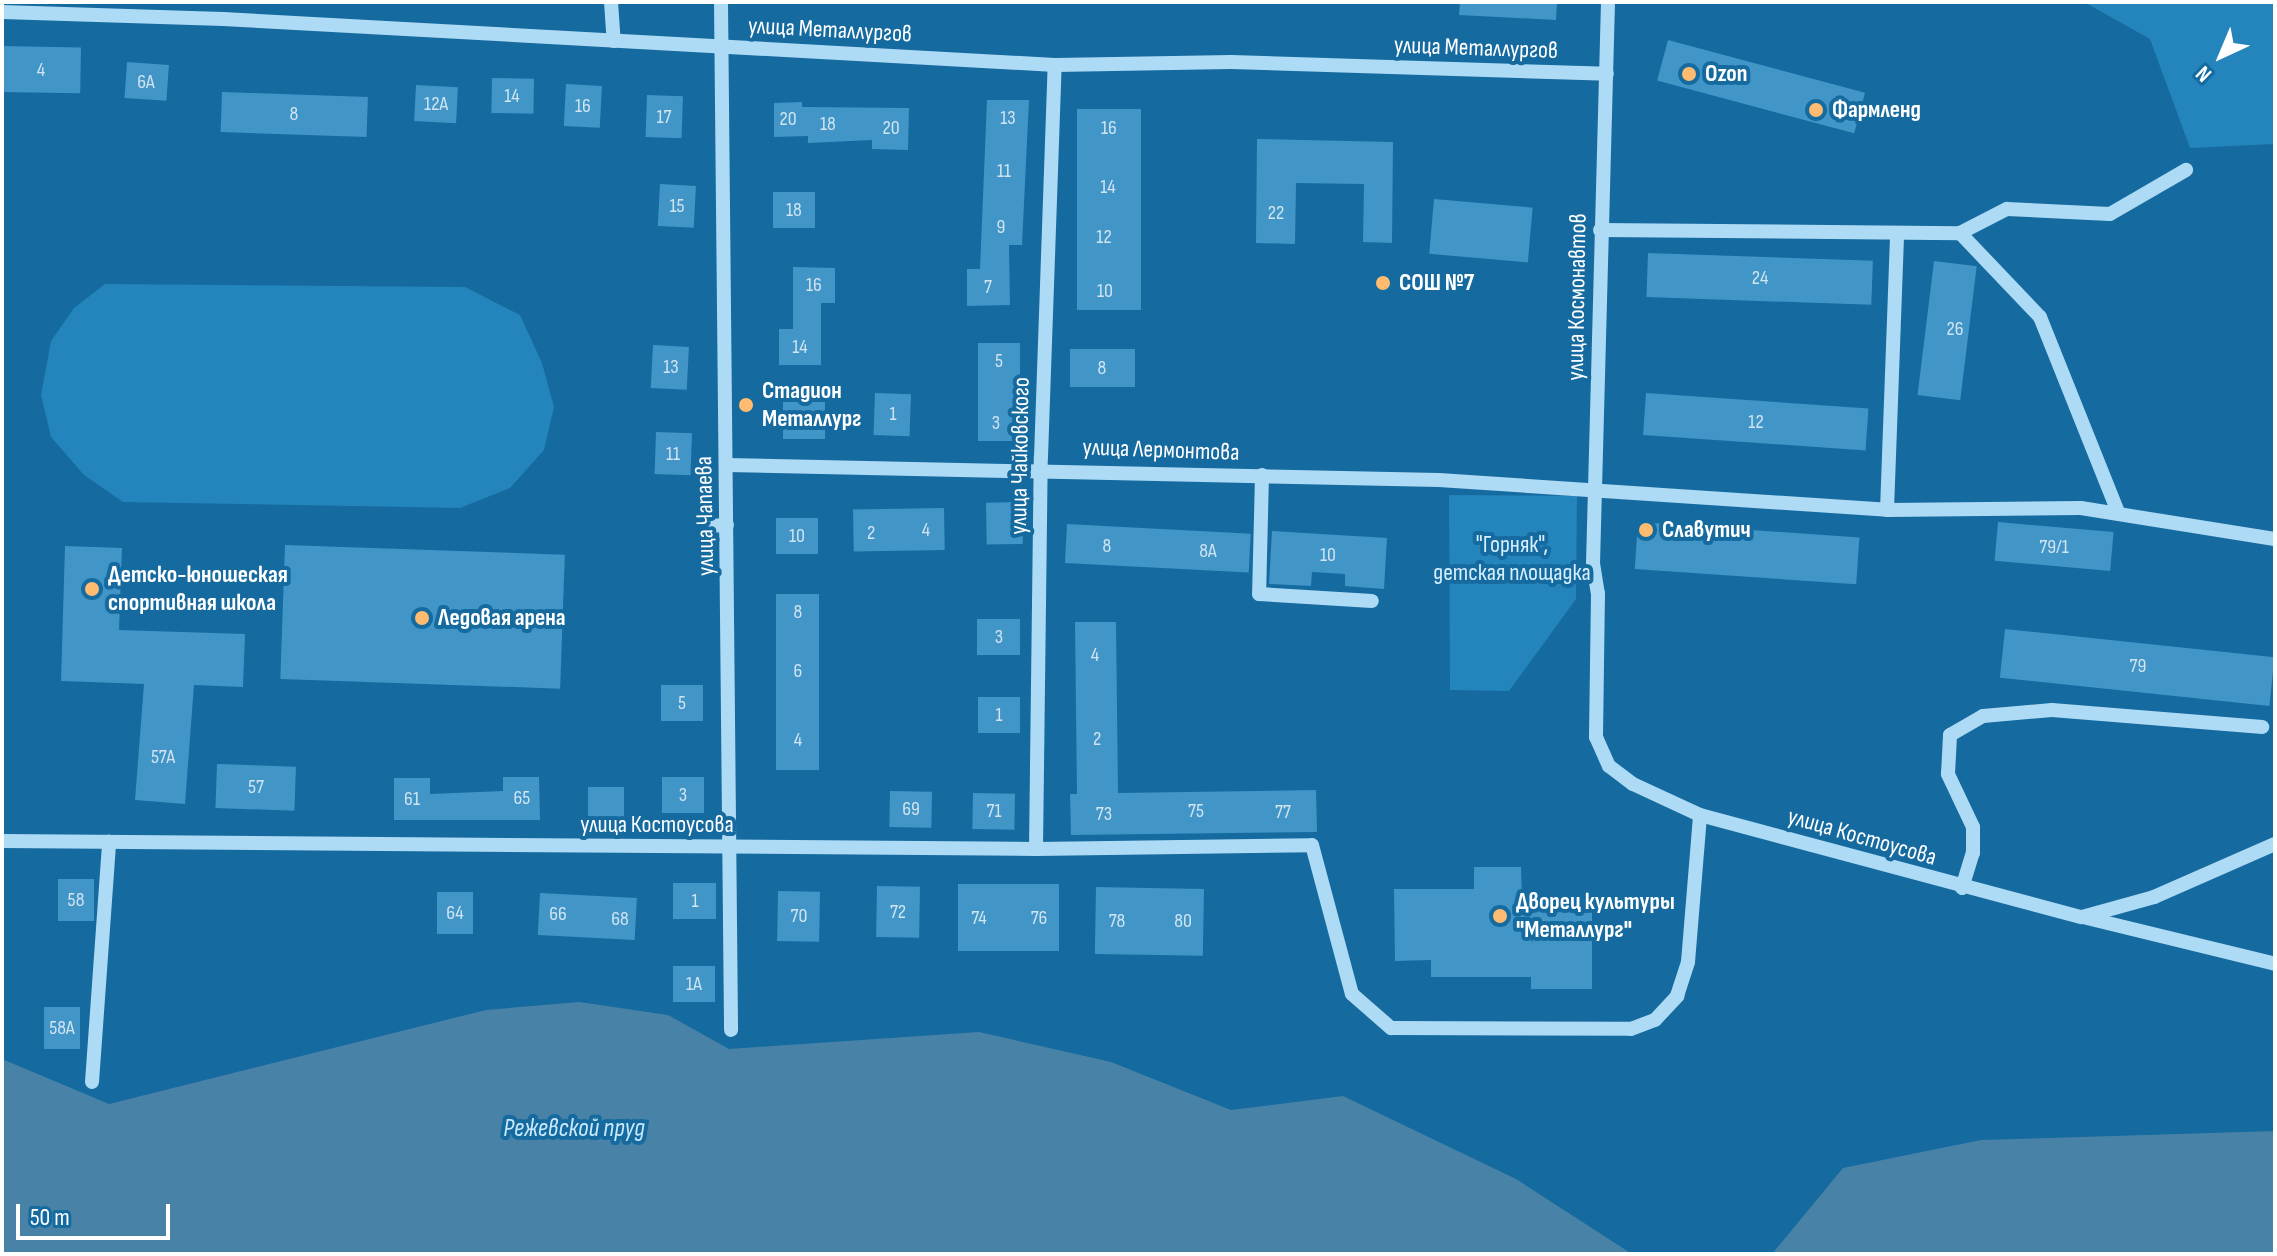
<!DOCTYPE html>
<meta charset="utf-8">
<style>
body{margin:0}
#map{position:relative;width:2277px;height:1256px;overflow:hidden;background:#156a9f;font-family:"Sofia Sans Condensed",sans-serif}
div>[style]{position:absolute}
[style*='--x']{left:calc(var(--x)*1px);top:calc(var(--y)*1px);width:calc(var(--w)*1px);rotate:calc(var(--a)*1deg)}
.green>*{inset:0;background:#2484bc}
.water>*{inset:0;background:#4883a7}
.building>*{inset:0;background:#4295c7;transform-origin:0 0}
.minor>*{height:14px;margin:-7px;padding:0 7px;transform-origin:7px;border-radius:7px;background:#addaf4}
.dots>*{width:22px;height:22px;translate:-50% -50%;box-sizing:border-box;border:4px solid #156a9f;border-radius:50%}
span{translate:-50% -50%;white-space:nowrap;text-align:center;line-height:1.15;-webkit-text-stroke:8px #156a9f;paint-order:stroke}
.number-label{font-size:20px;color:#d0e4f1}
.number-label span{-webkit-text-stroke-width:0}
.street-label{font-size:24px;color:#fff}
.poi-label{font-size:24px;color:#fff;font-weight:700}
.left{translate:0 -50%;text-align:left}
.park-label{font-size:24px;color:#d6effd}
.water-label{font-size:26px;color:#c8e9fb;font-style:italic}
.frame{position:absolute;inset:0;border:4px solid #fff;pointer-events:none}
.north{position:absolute;left:2181px;top:16px;width:80px;height:80px;-webkit-text-stroke:6px #156a9f;paint-order:stroke;rotate:224deg;font-size:22px;font-weight:700;line-height:32px;text-align:center;color:#fff}
.north::after{content:'';display:block;margin:auto;width:28px;height:36px;background:#fff;clip-path:polygon(50% 0,100% 100%,50% 72%,0 100%)}
.scale{position:absolute;left:16px;top:1204px;width:154px;height:36px;box-sizing:border-box;border:4px solid #fff;border-top:0;padding-left:10px;font-size:24px;line-height:28px;white-space:nowrap;color:#fff;-webkit-text-stroke:6px #156a9f;paint-order:stroke}
</style>
<div id="map">
<div class="green">
<div style="clip-path:polygon(2084px 2px,2275px 2px,2275px 144px,2190px 148px,2150px 39px)"></div>
<div style="clip-path:polygon(105px 284px,465px 287px,520px 315px,542px 363px,554px 407px,544px 450px,510px 488px,460px 508px,123px 502px,84px 475px,51px 437px,41px 395px,51px 341px,74px 308px)"></div>
<div style="clip-path:polygon(1449px 495px,1577px 496px,1576px 599px,1509px 691px,1450px 690px)"></div>
</div>
<div class="water">
<div style="clip-path:polygon(579px 1002px,668px 1015px,729px 1049px,979px 1032px,1111px 1062px,1231px 1110px,1343px 1096px,1516px 1179px,1632px 1254px,2px 1254px,2px 1059px,109px 1104px,486px 1010px)"></div>
<div style="clip-path:polygon(2275px 1131px,2275px 1254px,1772px 1254px,1843px 1168px,1981px 1140px)"></div>
</div>
<div class="building">
<div style="clip-path:polygon(1460px 2px,1557px 2px,1556px 20px,1459px 15px)"></div>
<div style="left:1668px;top:40px;width:204px;height:42px;rotate:15deg"></div>
<div style="left:2px;top:46px;width:79px;height:46px;rotate:1deg"></div>
<div style="left:127px;top:62px;width:42px;height:36px;rotate:4deg"></div>
<div style="left:492px;top:78px;width:42px;height:35px;rotate:1deg"></div>
<div style="left:566px;top:84px;width:36px;height:42px;rotate:3deg"></div>
<div style="left:416px;top:85px;width:42px;height:36px;rotate:3deg"></div>
<div style="left:222px;top:92px;width:146px;height:40px;rotate:2deg"></div>
<div style="left:647px;top:95px;width:36px;height:42px;rotate:2deg"></div>
<div style="clip-path:polygon(987px 100px,1029px 100px,1022px 245px,1009px 245px,1010px 305px,967px 306px,967px 269px,980px 269px)"></div>
<div style="clip-path:polygon(802px 102px,802px 107px,909px 108px,908px 150px,872px 149px,872px 140px,808px 143px,808px 136px,774px 137px,774px 103px)"></div>
<div style="left:1077px;top:109px;width:64px;height:201px"></div>
<div style="clip-path:polygon(1257px 139px,1393px 142px,1392px 243px,1363px 242px,1364px 184px,1296px 183px,1295px 244px,1256px 243px)"></div>
<div style="left:660px;top:184px;width:36px;height:42px;rotate:3deg"></div>
<div style="left:773px;top:192px;width:42px;height:36px"></div>
<div style="left:1434px;top:199px;width:99px;height:55px;rotate:5deg"></div>
<div style="left:1648px;top:253px;width:225px;height:44px;rotate:2deg"></div>
<div style="left:1934px;top:261px;width:43px;height:135px;rotate:7deg"></div>
<div style="clip-path:polygon(793px 267px,835px 268px,835px 303px,821px 303px,821px 365px,779px 365px,779px 329px,793px 329px)"></div>
<div style="left:978px;top:343px;width:42px;height:98px"></div>
<div style="left:653px;top:345px;width:36px;height:43px;rotate:3deg"></div>
<div style="left:1070px;top:349px;width:65px;height:38px"></div>
<div style="left:875px;top:393px;width:36px;height:42px;rotate:2deg"></div>
<div style="left:1646px;top:393px;width:223px;height:42px;rotate:4deg"></div>
<div style="left:825px;top:402px;width:37px;height:42px;rotate:90deg"></div>
<div style="left:656px;top:432px;width:36px;height:42px;rotate:2deg"></div>
<div style="left:1022px;top:502px;width:42px;height:36px;rotate:89deg"></div>
<div style="left:944px;top:508px;width:42px;height:91px;rotate:89deg"></div>
<div style="left:776px;top:518px;width:42px;height:36px"></div>
<div style="left:1638px;top:522px;width:222px;height:47px;rotate:4deg"></div>
<div style="left:1998px;top:522px;width:116px;height:39px;rotate:5deg"></div>
<div style="left:1067px;top:524px;width:184px;height:39px;rotate:3deg"></div>
<div style="clip-path:polygon(1272px 531px,1387px 538px,1384px 589px,1345px 586px,1345px 574px,1312px 572px,1311px 586px,1269px 584px)"></div>
<div style="left:285px;top:545px;width:280px;height:134px;rotate:2deg"></div>
<div style="clip-path:polygon(65px 546px,122px 548px,119px 630px,245px 634px,243px 687px,194px 685px,185px 804px,135px 800px,144px 684px,61px 681px)"></div>
<div style="left:776px;top:594px;width:43px;height:176px"></div>
<div style="left:977px;top:619px;width:43px;height:36px"></div>
<div style="clip-path:polygon(1075px 622px,1116px 622px,1118px 793px,1316px 790px,1317px 832px,1071px 835px,1070px 794px,1077px 794px)"></div>
<div style="left:2005px;top:629px;width:271px;height:49px;rotate:6deg"></div>
<div style="left:661px;top:685px;width:42px;height:36px"></div>
<div style="left:978px;top:697px;width:42px;height:36px"></div>
<div style="left:217px;top:764px;width:79px;height:44px;rotate:2deg"></div>
<div style="clip-path:polygon(503px 777px,539px 777px,540px 820px,394px 820px,394px 778px,430px 778px,430px 794px,503px 791px)"></div>
<div style="left:662px;top:777px;width:42px;height:36px"></div>
<div style="left:588px;top:787px;width:36px;height:43px"></div>
<div style="left:890px;top:791px;width:42px;height:36px;rotate:1deg"></div>
<div style="left:973px;top:793px;width:42px;height:36px;rotate:1deg"></div>
<div style="clip-path:polygon(1474px 867px,1521px 867px,1522px 899px,1592px 899px,1592px 989px,1531px 989px,1531px 977px,1431px 977px,1431px 960px,1395px 961px,1394px 889px,1474px 889px)"></div>
<div style="left:58px;top:879px;width:36px;height:42px"></div>
<div style="left:673px;top:883px;width:43px;height:36px"></div>
<div style="left:1059px;top:884px;width:67px;height:101px;rotate:90deg"></div>
<div style="left:877px;top:886px;width:43px;height:51px;rotate:1deg"></div>
<div style="left:1096px;top:887px;width:108px;height:67px;rotate:1deg"></div>
<div style="left:778px;top:891px;width:42px;height:50px;rotate:1deg"></div>
<div style="left:437px;top:892px;width:36px;height:42px"></div>
<div style="left:540px;top:893px;width:97px;height:42px;rotate:3deg"></div>
<div style="left:673px;top:966px;width:42px;height:36px"></div>
<div style="left:44px;top:1007px;width:36px;height:42px"></div>
</div>
<div class="minor">
<div style="--x:611;--y:2;--w:39;--a:86"></div>
<div style="--x:721;--y:2;--w:1028;--a:89.44"></div>
<div style="--x:1608;--y:2;--w:561;--a:91.53"></div>
<div style="--x:1593;--y:563;--w:30;--a:81"></div>
<div style="--x:1598;--y:593;--w:144;--a:90.8"></div>
<div style="--x:1596;--y:737;--w:32;--a:66"></div>
<div style="--x:1609;--y:766;--w:30;--a:37"></div>
<div style="--x:1633;--y:784;--w:74;--a:24.8"></div>
<div style="--x:1700;--y:815;--w:395;--a:15"></div>
<div style="--x:2082;--y:917;--w:75;--a:-15.5"></div>
<div style="--x:2154;--y:897;--w:132;--a:-23.7"></div>
<div style="--x:2;--y:12;--w:221;--a:1.8"></div>
<div style="--x:223;--y:19;--w:833;--a:3.16"></div>
<div style="--x:1055;--y:65;--w:176;--a:-1"></div>
<div style="--x:1231;--y:62;--w:376;--a:1.8"></div>
<div style="--x:1600;--y:230;--w:360;--a:0.5"></div>
<div style="--x:1960;--y:233;--w:53;--a:-27.1"></div>
<div style="--x:2007;--y:209;--w:103;--a:2.8"></div>
<div style="--x:2110;--y:214;--w:88;--a:-30.1"></div>
<div style="--x:1960;--y:233;--w:116;--a:46.4"></div>
<div style="--x:2040;--y:317;--w:210;--a:68.2"></div>
<div style="--x:727;--y:465;--w:712;--a:1.21"></div>
<div style="--x:1439;--y:480;--w:449;--a:3.8"></div>
<div style="--x:1887;--y:510;--w:194;--a:-0.6"></div>
<div style="--x:2081;--y:508;--w:196;--a:9.1"></div>
<div style="--x:1262;--y:475;--w:119;--a:91.4"></div>
<div style="--x:1259;--y:594;--w:113;--a:3.5"></div>
<div style="--x:1887;--y:510;--w:274;--a:-87.9"></div>
<div style="--x:707;--y:526;--w:20;--a:-3"></div>
<div style="--x:2;--y:841;--w:1034;--a:0.44"></div>
<div style="--x:1036;--y:849;--w:276;--a:-0.8"></div>
<div style="--x:1312;--y:845;--w:154;--a:75"></div>
<div style="--x:1352;--y:994;--w:52;--a:41.1"></div>
<div style="--x:1391;--y:1028;--w:240;--a:0.2"></div>
<div style="--x:1631;--y:1029;--w:26;--a:-21"></div>
<div style="--x:1655;--y:1020;--w:33;--a:-47"></div>
<div style="--x:1677;--y:996;--w:36;--a:-72"></div>
<div style="--x:1688;--y:962;--w:147;--a:-85.3"></div>
<div style="--x:1036;--y:849;--w:392;--a:-89.3"></div>
<div style="--x:1041;--y:457;--w:392;--a:-88"></div>
<div style="--x:1962;--y:888;--w:37;--a:-73"></div>
<div style="--x:1973;--y:853;--w:26;--a:-90"></div>
<div style="--x:1973;--y:827;--w:59;--a:-115.3"></div>
<div style="--x:1948;--y:774;--w:39;--a:-87"></div>
<div style="--x:1950;--y:735;--w:38;--a:-30"></div>
<div style="--x:1983;--y:716;--w:69;--a:-5"></div>
<div style="--x:2052;--y:710;--w:211;--a:4.6"></div>
<div style="--x:2087;--y:918;--w:194;--a:13.7"></div>
<div style="--x:92;--y:1082;--w:241;--a:-85.9"></div>
</div>
<div class="dots">
<div style="left:1689px;top:74px;background:#ffbc70"></div>
<div style="left:1816px;top:110px;background:#ffbc70"></div>
<div style="left:1383px;top:283px;background:#ffbc70"></div>
<div style="left:746px;top:405px;background:#ffbc70"></div>
<div style="left:1646px;top:530px;background:#ffbc70"></div>
<div style="left:92px;top:589px;background:#ffbc70"></div>
<div style="left:422px;top:618px;background:#ffbc70"></div>
<div style="left:1500px;top:916px;background:#ffbc70"></div>
</div>
<div class="number-label">
<span style="left:41px;top:70px">4</span>
<span style="left:146px;top:82px">6А</span>
<span style="left:512px;top:96px">14</span>
<span style="left:436px;top:104px">12А</span>
<span style="left:583px;top:106px">16</span>
<span style="left:294px;top:114px">8</span>
<span style="left:664px;top:117px">17</span>
<span style="left:1008px;top:118px">13</span>
<span style="left:788px;top:119px">20</span>
<span style="left:828px;top:124px">18</span>
<span style="left:891px;top:128px">20</span>
<span style="left:1109px;top:128px">16</span>
<span style="left:1004px;top:171px">11</span>
<span style="left:1108px;top:187px">14</span>
<span style="left:677px;top:206px">15</span>
<span style="left:794px;top:210px">18</span>
<span style="left:1276px;top:213px">22</span>
<span style="left:1001px;top:227px">9</span>
<span style="left:1104px;top:237px">12</span>
<span style="left:1760px;top:278px">24</span>
<span style="left:814px;top:285px">16</span>
<span style="left:988px;top:287px">7</span>
<span style="left:1105px;top:291px">10</span>
<span style="left:1955px;top:329px">26</span>
<span style="left:800px;top:347px">14</span>
<span style="left:999px;top:361px">5</span>
<span style="left:671px;top:367px">13</span>
<span style="left:1102px;top:368px">8</span>
<span style="left:893px;top:414px">1</span>
<span style="left:1756px;top:422px">12</span>
<span style="left:996px;top:423px">3</span>
<span style="left:673px;top:454px">11</span>
<span style="left:926px;top:530px">4</span>
<span style="left:871px;top:533px">2</span>
<span style="left:797px;top:536px">10</span>
<span style="left:1107px;top:546px">8</span>
<span style="left:2054px;top:547px">79/1</span>
<span style="left:1208px;top:551px">8А</span>
<span style="left:1328px;top:555px">10</span>
<span style="left:798px;top:612px">8</span>
<span style="left:999px;top:637px">3</span>
<span style="left:1095px;top:655px">4</span>
<span style="left:2138px;top:666px">79</span>
<span style="left:798px;top:671px">6</span>
<span style="left:682px;top:703px">5</span>
<span style="left:999px;top:715px">1</span>
<span style="left:1097px;top:739px">2</span>
<span style="left:798px;top:740px">4</span>
<span style="left:163px;top:757px">57А</span>
<span style="left:256px;top:787px">57</span>
<span style="left:683px;top:795px">3</span>
<span style="left:522px;top:798px">65</span>
<span style="left:412px;top:799px">61</span>
<span style="left:911px;top:809px">69</span>
<span style="left:994px;top:811px">71</span>
<span style="left:1196px;top:811px">75</span>
<span style="left:1283px;top:812px">77</span>
<span style="left:1104px;top:814px">73</span>
<span style="left:76px;top:900px">58</span>
<span style="left:695px;top:901px">1</span>
<span style="left:898px;top:912px">72</span>
<span style="left:455px;top:913px">64</span>
<span style="left:558px;top:914px">66</span>
<span style="left:799px;top:916px">70</span>
<span style="left:979px;top:918px">74</span>
<span style="left:1039px;top:918px">76</span>
<span style="left:620px;top:919px">68</span>
<span style="left:1117px;top:921px">78</span>
<span style="left:1183px;top:921px">80</span>
<span style="left:694px;top:984px">1А</span>
<span style="left:62px;top:1028px">58А</span>
</div>
<div class="street-label">
<span style="left:830px;top:30px;rotate:3deg">улица Металлургов</span>
<span style="left:1476px;top:48px;rotate:2deg">улица Металлургов</span>
<span style="left:1577px;top:297px;rotate:-89deg">улица Космонавтов</span>
<span style="left:1161px;top:450px;rotate:2deg">улица Лермонтова</span>
<span style="left:1020px;top:456px;rotate:-89deg">улица Чайковского</span>
<span style="left:705px;top:516px;rotate:-91deg">улица Чапаева</span>
<span style="left:657px;top:825px">улица Костоусова</span>
<span style="left:1862px;top:837px;rotate:16deg">улица Костоусова</span>
</div>
<div class="poi-label">
<span class="left" style="left:1705px;top:74px">Ozon</span>
<span class="left" style="left:1832px;top:110px">Фармленд</span>
<span class="left" style="left:1399px;top:283px">СОШ №7</span>
<span class="left" style="left:762px;top:405px">Стадион<br>Металлург</span>
<span class="left" style="left:1662px;top:530px">Славутич</span>
<span class="left" style="left:108px;top:589px">Детско-юношеская<br>спортивная школа</span>
<span class="left" style="left:438px;top:618px">Ледовая арена</span>
<span class="left" style="left:1516px;top:916px">Дворец культуры<br>"Металлург"</span>
</div>
<div class="park-label">
<span style="left:1512px;top:559px">"Горняк",<br>детская площадка</span>
</div>
<div class="water-label">
<span style="left:574px;top:1129px">Режевской пруд</span>
</div>
<div class="frame"></div>
<div class="north">N</div>
<div class="scale">50 m</div>
</div>
